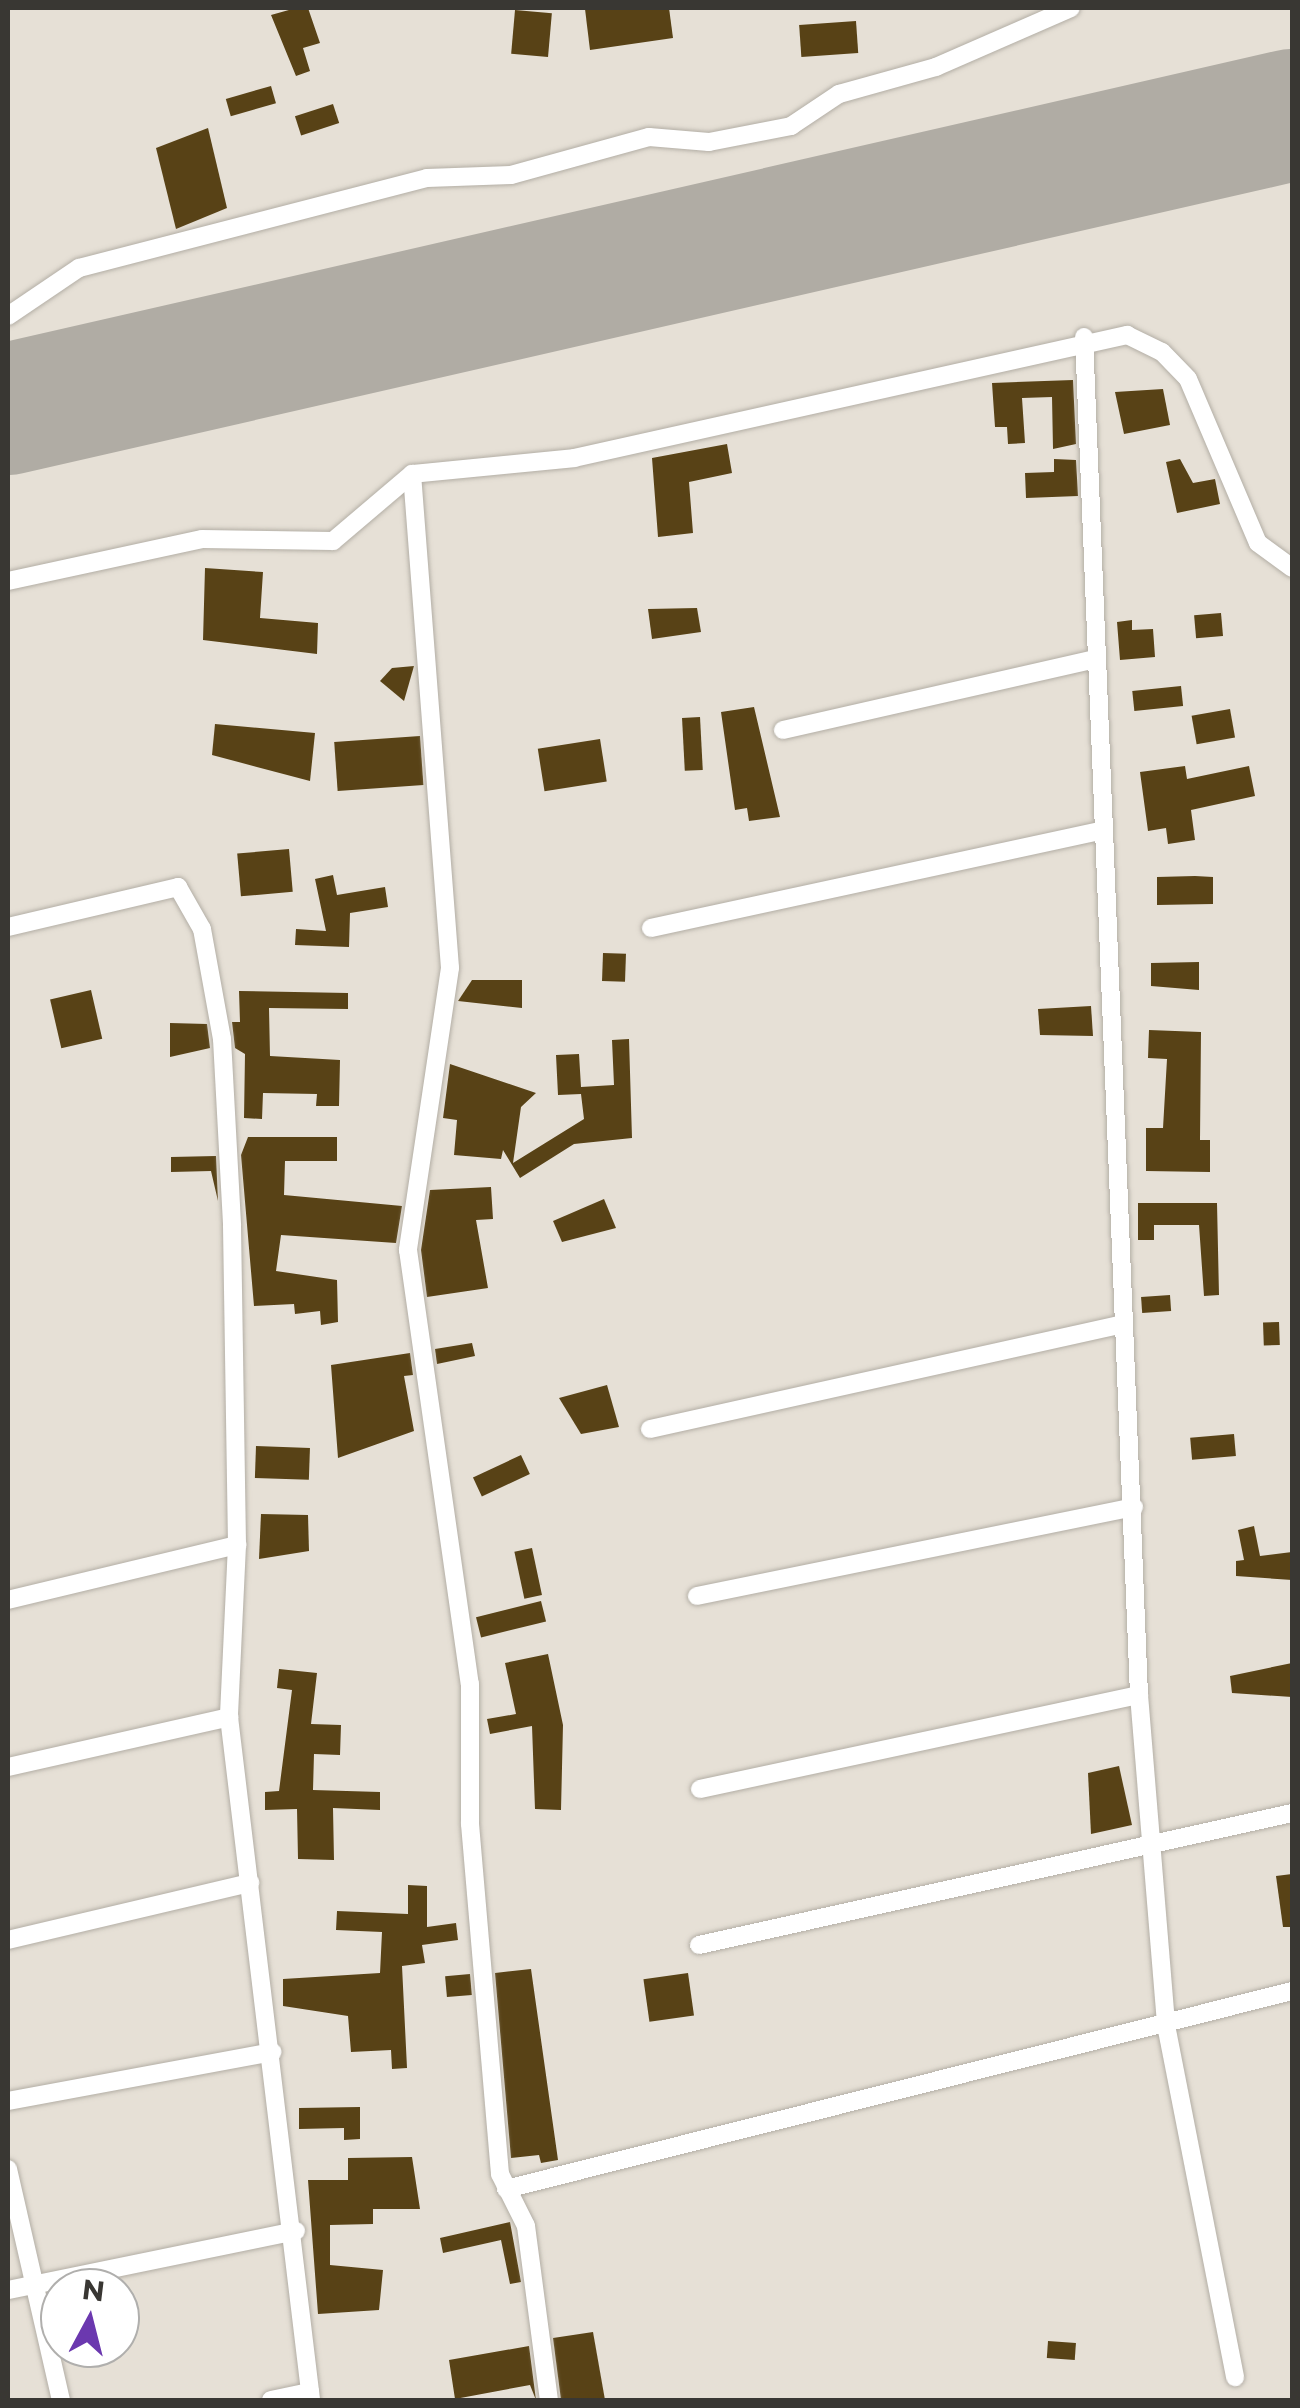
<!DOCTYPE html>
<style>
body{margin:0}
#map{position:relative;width:1300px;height:2408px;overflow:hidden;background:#e6e0d6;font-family:Montserrat,sans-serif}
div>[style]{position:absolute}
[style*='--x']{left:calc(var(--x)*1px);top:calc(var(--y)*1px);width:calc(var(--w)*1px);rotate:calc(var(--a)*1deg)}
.runway>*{height:132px;margin:-66px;padding:0 66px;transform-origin:66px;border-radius:66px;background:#b0aca4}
.building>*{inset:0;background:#584216;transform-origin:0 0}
.roads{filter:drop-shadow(0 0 2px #b3aea5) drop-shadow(0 0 2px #b3aea5)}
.street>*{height:18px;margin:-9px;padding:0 9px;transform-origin:9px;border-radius:9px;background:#fff}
span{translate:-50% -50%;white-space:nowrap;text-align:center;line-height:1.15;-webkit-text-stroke:10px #fff;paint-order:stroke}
.frame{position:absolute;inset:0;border:10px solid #393733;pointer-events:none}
.north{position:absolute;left:40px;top:2268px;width:100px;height:100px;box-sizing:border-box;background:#fff;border:2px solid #b0afad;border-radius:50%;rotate:7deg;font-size:28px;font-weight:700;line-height:40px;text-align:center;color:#393733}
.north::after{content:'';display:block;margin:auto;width:35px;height:45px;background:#6b38af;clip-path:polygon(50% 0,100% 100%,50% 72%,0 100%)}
</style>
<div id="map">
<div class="runway">
<div style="--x:8;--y:409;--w:1317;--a:-12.9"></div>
</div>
<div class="building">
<div style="clip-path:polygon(296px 8px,308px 8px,320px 43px,303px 48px,310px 71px,296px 76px,271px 15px)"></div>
<div style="clip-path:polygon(669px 8px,673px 38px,590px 50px,585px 9px)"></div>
<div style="left:515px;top:10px;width:37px;height:44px;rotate:5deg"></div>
<div style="left:856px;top:21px;width:32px;height:57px;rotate:86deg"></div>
<div style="left:271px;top:86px;width:18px;height:47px;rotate:74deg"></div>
<div style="left:333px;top:104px;width:20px;height:40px;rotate:72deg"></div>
<div style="clip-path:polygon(208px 128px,227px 208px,176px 229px,156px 148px)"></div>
<div style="clip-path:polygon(1073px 380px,1076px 444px,1053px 449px,1052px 397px,1022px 398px,1025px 443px,1008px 444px,1007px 427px,995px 427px,992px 383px)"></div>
<div style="clip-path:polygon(1163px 389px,1170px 425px,1124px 434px,1115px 392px)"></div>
<div style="clip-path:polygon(727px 444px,732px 473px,689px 482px,693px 533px,658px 537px,652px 458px)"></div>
<div style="clip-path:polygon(1054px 459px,1076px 460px,1078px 496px,1026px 498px,1025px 473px,1054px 472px)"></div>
<div style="clip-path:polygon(1180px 459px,1193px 483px,1215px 479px,1220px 504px,1177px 513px,1166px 462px)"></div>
<div style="clip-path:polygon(205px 568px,263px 572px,260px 618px,318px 623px,317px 654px,203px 640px)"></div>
<div style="clip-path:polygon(697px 608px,701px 632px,652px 639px,648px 609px)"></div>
<div style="left:1221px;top:613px;width:23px;height:27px;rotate:85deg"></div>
<div style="clip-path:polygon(1132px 620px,1132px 630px,1153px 629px,1155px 657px,1120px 660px,1117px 622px)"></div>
<div style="clip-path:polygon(414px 666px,404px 701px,380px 681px,392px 668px)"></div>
<div style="left:1181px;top:686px;width:20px;height:49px;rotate:84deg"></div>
<div style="clip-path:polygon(754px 707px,780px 817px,749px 821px,747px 808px,735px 810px,721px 712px)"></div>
<div style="left:1230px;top:709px;width:29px;height:39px;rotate:80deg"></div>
<div style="left:700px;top:717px;width:53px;height:18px;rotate:87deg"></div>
<div style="clip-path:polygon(215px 724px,315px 733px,310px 781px,212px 755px)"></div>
<div style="left:420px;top:736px;width:49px;height:86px;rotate:86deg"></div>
<div style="left:600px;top:739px;width:43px;height:63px;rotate:81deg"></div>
<div style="clip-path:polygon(1185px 766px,1187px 779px,1249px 766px,1255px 796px,1191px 810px,1195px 840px,1168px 844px,1166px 828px,1148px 831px,1140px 772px)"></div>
<div style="left:289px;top:849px;width:43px;height:52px;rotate:85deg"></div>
<div style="clip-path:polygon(333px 875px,337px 895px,385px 887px,388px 907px,350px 913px,349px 947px,295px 945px,296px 929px,326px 931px,315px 879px)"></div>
<div style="clip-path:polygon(1195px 876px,1213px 877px,1213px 904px,1157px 905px,1157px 877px)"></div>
<div style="left:603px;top:953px;width:23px;height:28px;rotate:2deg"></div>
<div style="clip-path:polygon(1199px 962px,1199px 990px,1151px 986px,1151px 963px)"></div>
<div style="clip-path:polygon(472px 980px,522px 980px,522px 1008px,458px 1001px)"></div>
<div style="left:91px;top:990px;width:50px;height:42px;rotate:77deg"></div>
<div style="clip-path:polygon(239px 991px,348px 993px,348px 1009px,269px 1008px,270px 1056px,340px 1060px,339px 1106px,316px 1106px,317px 1094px,263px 1093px,262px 1119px,244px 1118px,245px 1054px,235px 1048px,232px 1022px,240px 1022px)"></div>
<div style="clip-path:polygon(1091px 1006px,1093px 1036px,1040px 1035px,1038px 1009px)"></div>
<div style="clip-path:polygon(170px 1023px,207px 1024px,210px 1048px,170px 1057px)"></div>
<div style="clip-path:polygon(1149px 1030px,1201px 1032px,1200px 1140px,1210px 1140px,1210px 1172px,1146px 1171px,1146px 1128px,1163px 1128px,1167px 1059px,1148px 1058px)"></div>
<div style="clip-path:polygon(629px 1039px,632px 1138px,574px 1144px,520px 1178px,503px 1150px,501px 1159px,454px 1155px,457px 1120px,443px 1118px,450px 1064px,536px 1093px,521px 1107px,513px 1163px,584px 1119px,581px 1094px,558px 1095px,556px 1055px,579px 1054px,581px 1087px,614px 1085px,612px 1040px)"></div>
<div style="clip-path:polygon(248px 1137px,337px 1137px,337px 1161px,285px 1161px,284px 1195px,402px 1206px,396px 1243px,281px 1235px,276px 1271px,337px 1280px,338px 1322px,321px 1325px,320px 1311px,295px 1314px,294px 1304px,254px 1306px,241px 1155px)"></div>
<div style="clip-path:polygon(216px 1156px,218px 1201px,211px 1171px,171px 1172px,171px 1157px)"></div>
<div style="clip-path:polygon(491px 1187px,493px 1219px,476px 1220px,488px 1288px,427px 1297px,421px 1250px,430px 1190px)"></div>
<div style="clip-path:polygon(604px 1199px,616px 1228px,562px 1242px,553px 1221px)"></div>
<div style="clip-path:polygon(1138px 1203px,1217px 1203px,1219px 1295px,1204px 1296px,1199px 1225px,1154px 1225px,1154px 1240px,1138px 1240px)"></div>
<div style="left:1170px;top:1295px;width:16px;height:29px;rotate:86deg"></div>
<div style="left:1279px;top:1322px;width:23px;height:16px;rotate:88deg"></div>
<div style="clip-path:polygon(472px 1343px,475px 1356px,437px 1364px,435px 1349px)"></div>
<div style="clip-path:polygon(410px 1353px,413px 1375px,404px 1376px,414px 1431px,338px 1458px,331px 1365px)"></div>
<div style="clip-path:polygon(607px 1385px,619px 1427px,581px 1434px,559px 1398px)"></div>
<div style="left:1234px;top:1434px;width:22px;height:44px;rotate:85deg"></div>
<div style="left:256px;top:1446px;width:54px;height:32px;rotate:2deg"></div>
<div style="left:521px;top:1455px;width:21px;height:53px;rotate:65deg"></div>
<div style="clip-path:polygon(261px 1514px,308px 1515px,309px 1551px,259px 1559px)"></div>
<div style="clip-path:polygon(1254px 1526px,1260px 1556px,1292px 1552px,1292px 1580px,1236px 1576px,1236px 1561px,1244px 1560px,1238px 1530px)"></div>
<div style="left:532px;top:1548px;width:48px;height:18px;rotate:78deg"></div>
<div style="left:541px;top:1601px;width:21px;height:67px;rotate:76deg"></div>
<div style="clip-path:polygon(548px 1654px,563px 1725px,561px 1810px,535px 1809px,532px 1726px,490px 1734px,487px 1719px,516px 1714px,505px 1663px)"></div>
<div style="clip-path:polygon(1292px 1663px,1292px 1697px,1232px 1693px,1230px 1676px)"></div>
<div style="clip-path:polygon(279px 1669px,317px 1673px,311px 1724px,341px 1725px,340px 1755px,314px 1754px,313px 1790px,380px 1792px,380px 1810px,333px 1808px,334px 1860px,298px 1859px,297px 1809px,265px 1810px,265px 1792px,279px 1791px,292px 1690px,277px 1688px)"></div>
<div style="clip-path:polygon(1119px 1766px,1132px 1825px,1091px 1834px,1088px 1773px)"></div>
<div style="clip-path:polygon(1292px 1874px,1292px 1927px,1283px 1927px,1276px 1876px)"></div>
<div style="clip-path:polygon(408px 1885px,427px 1886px,427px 1927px,456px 1923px,458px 1940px,422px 1945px,425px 1963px,402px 1966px,407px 2068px,392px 2069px,391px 2050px,351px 2052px,348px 2016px,283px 2006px,283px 1979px,380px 1973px,382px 1932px,336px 1930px,337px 1911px,408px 1914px)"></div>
<div style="clip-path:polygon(531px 1969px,558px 2160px,541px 2163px,539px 2155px,511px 2158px,495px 1973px)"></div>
<div style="left:688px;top:1973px;width:43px;height:45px;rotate:82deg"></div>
<div style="left:470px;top:1974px;width:21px;height:25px;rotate:85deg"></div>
<div style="clip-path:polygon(360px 2107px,360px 2139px,344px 2140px,344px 2128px,299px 2129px,299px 2108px)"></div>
<div style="clip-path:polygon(412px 2157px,420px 2209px,373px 2209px,373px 2224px,330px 2225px,330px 2265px,383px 2270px,379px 2310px,318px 2314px,308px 2180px,348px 2180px,348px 2158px)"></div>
<div style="clip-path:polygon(510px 2222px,521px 2282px,510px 2284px,501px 2240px,443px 2253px,440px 2238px)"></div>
<div style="clip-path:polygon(593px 2332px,605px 2400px,561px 2400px,553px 2338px)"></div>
<div style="left:1048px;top:2341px;width:28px;height:17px;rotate:4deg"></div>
<div style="clip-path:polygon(529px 2346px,536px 2400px,530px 2385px,455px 2399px,449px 2360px)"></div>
</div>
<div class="roads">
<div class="street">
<div style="--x:8;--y:316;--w:86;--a:-34.1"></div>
<div style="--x:79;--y:268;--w:359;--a:-14.5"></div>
<div style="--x:427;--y:178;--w:84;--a:-2"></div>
<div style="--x:511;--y:175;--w:143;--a:-15.4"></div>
<div style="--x:649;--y:137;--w:60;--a:4.8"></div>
<div style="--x:709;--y:142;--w:84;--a:-11"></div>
<div style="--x:791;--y:126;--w:58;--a:-33.7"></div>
<div style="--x:839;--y:94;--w:101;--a:-15.6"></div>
<div style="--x:936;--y:67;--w:147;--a:-23.6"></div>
<div style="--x:1084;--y:337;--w:1359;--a:87.68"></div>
<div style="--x:1139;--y:1695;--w:331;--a:85.3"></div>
<div style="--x:1166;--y:2025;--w:359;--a:78.9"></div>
<div style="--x:412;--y:474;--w:495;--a:85.6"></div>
<div style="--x:450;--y:968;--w:285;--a:98.5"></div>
<div style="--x:408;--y:1250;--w:438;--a:81.9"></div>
<div style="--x:470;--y:1684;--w:140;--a:90"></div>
<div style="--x:470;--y:1824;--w:351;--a:85.1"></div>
<div style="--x:500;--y:2174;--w:58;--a:63.4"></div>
<div style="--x:526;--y:2226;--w:176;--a:82.5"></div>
<div style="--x:8;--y:581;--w:198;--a:-12.2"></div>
<div style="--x:202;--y:539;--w:131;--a:0.9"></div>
<div style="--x:333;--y:541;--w:104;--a:-40.3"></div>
<div style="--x:412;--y:474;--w:163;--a:-5.6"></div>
<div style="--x:574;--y:458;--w:567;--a:-12.54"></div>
<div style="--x:1127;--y:335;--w:39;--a:26"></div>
<div style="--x:1162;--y:352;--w:37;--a:46"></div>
<div style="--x:1188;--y:379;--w:178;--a:66.9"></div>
<div style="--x:1258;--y:543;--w:42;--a:36.3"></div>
<div style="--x:783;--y:730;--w:321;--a:-12.8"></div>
<div style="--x:8;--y:927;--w:175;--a:-13.2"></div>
<div style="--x:178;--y:887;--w:48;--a:60.3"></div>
<div style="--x:202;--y:929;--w:112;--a:79.7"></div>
<div style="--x:222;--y:1039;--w:187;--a:86.9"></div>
<div style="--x:232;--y:1226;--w:319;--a:89.1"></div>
<div style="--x:237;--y:1545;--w:172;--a:92.7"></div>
<div style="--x:229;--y:1717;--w:688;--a:83.15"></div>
<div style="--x:651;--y:928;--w:463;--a:-12.2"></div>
<div style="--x:650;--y:1429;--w:484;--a:-12.5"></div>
<div style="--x:697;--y:1596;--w:446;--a:-11.5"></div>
<div style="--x:8;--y:1600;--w:236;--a:-13.5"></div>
<div style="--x:8;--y:1767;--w:227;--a:-12.7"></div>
<div style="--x:700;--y:1789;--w:449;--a:-12.1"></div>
<div style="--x:8;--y:1940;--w:249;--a:-13.3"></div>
<div style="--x:699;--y:1945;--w:608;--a:-12.55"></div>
<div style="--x:8;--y:2101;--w:269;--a:-10.5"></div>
<div style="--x:8;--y:2169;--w:237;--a:77.1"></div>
<div style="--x:506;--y:2189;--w:811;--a:-14.14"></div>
<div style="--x:8;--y:2290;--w:294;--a:-11.6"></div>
<div style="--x:271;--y:2400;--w:40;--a:-12"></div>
</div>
</div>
<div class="frame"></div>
<div class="north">N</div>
</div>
